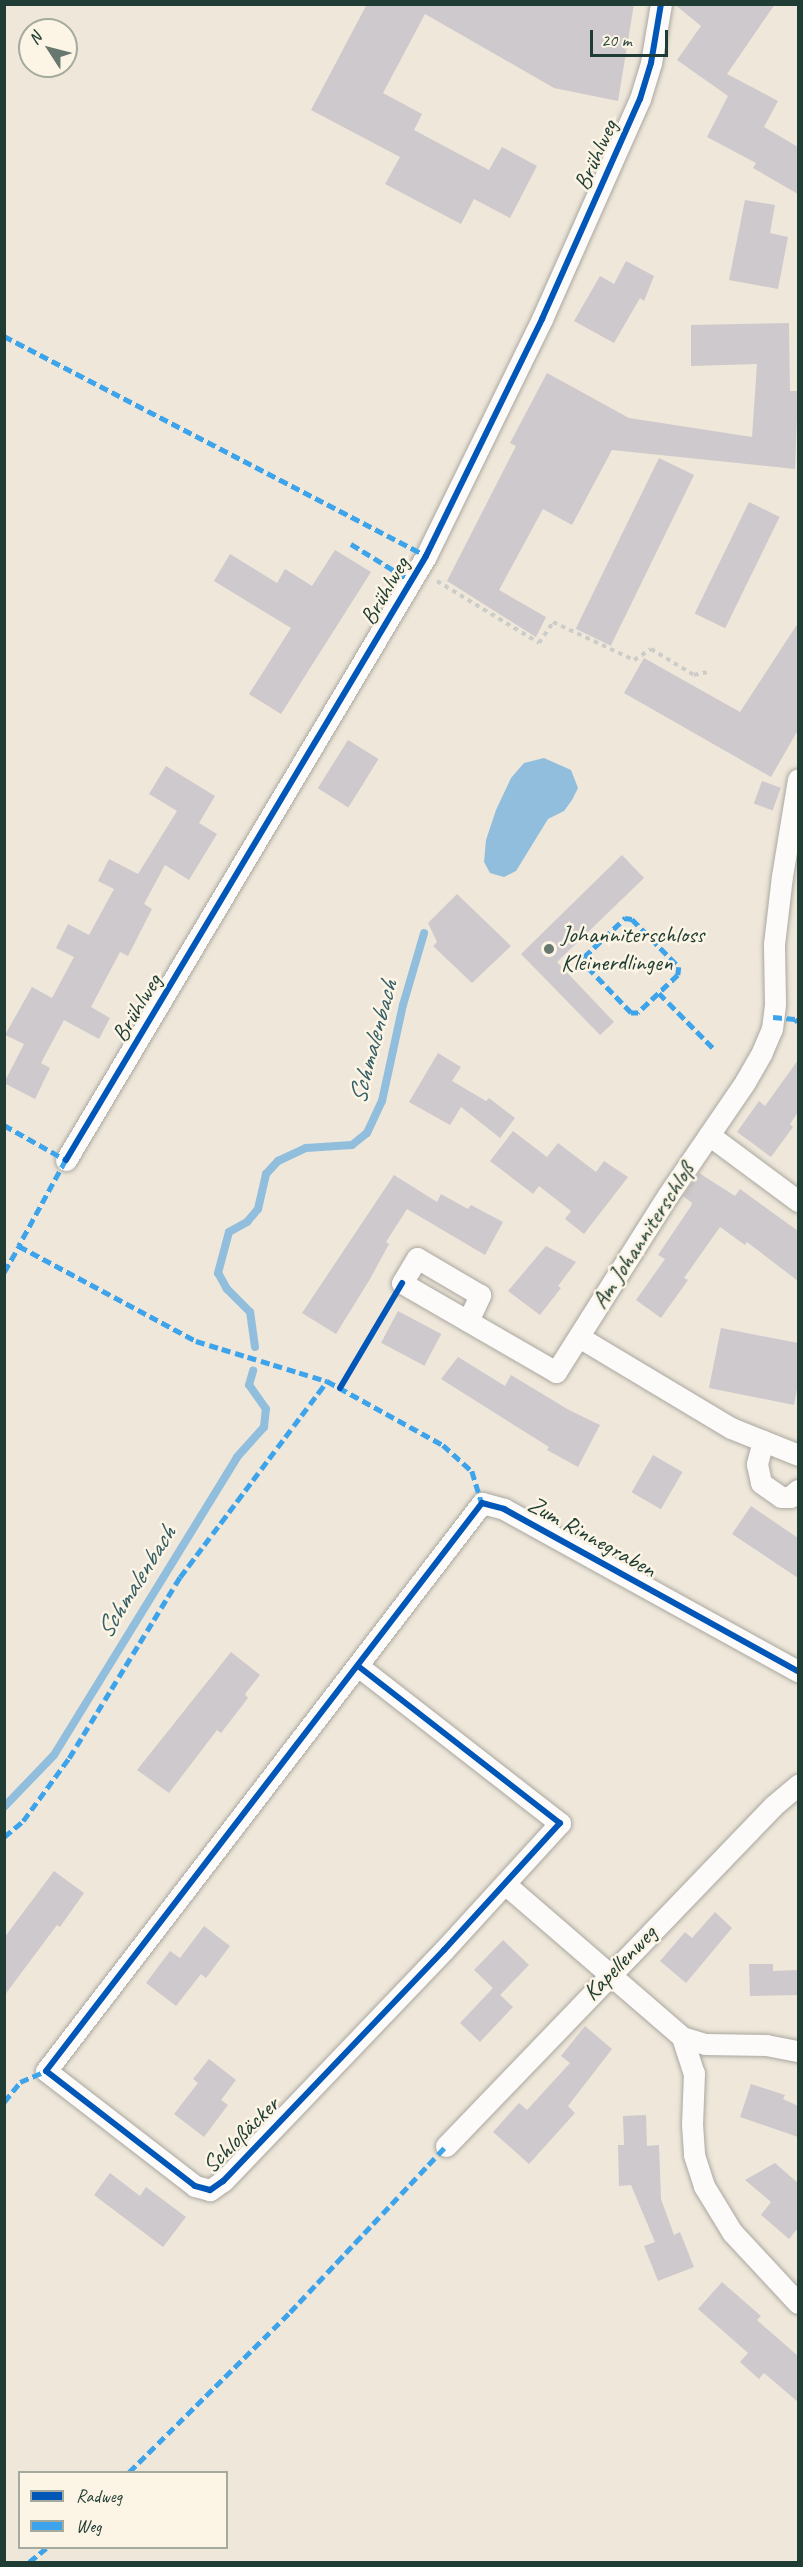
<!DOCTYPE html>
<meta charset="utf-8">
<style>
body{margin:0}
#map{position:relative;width:803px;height:2567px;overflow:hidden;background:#efe7da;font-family:Caveat,sans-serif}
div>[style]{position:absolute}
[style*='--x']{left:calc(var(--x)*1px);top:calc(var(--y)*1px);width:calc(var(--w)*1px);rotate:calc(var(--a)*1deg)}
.water>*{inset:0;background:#90bedc}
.stream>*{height:8px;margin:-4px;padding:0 4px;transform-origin:4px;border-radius:4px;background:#90bedc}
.building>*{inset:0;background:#cec9cd;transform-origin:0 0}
.path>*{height:4px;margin-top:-2px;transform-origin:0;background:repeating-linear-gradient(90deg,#ccccc9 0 4.5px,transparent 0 9px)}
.roads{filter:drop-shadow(0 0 2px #a9a8a0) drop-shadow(0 0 2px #a9a8a0)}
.street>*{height:21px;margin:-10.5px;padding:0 10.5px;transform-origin:10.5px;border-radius:10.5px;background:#fdfbf9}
.quiet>*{height:4.5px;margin-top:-2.25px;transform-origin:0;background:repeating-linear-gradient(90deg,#3da4eb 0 9px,transparent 0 13.5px)}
.cycleway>*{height:6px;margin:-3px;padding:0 3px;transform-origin:3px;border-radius:3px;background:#0057b8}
.dots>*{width:16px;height:16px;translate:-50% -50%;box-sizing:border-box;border:3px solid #fcf5e5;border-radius:50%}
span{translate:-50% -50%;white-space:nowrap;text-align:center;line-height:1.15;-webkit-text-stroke:5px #fcf5e5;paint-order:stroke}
.street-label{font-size:24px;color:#1f3d34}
.poi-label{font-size:24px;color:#1f3d34}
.left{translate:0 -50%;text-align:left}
.water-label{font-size:26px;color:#355e67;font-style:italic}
.frame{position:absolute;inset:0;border:6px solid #1f3d34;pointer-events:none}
.legend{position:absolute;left:18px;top:2471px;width:210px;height:78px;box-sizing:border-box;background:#fcf5e5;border:2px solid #a4ab9e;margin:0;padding:8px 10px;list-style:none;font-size:18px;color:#1f3d34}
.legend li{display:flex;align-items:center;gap:12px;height:30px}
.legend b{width:30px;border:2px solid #a4ab9e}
.north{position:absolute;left:18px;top:18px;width:60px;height:60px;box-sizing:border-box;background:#fcf5e5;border:2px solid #a4ab9e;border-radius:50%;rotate:306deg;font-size:16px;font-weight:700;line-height:24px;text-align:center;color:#1f3d34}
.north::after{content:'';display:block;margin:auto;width:21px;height:27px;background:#68786e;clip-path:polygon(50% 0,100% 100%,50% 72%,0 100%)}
.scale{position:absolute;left:590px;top:30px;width:78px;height:27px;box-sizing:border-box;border:3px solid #1f3d34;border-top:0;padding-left:8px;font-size:18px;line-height:21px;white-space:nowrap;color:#1f3d34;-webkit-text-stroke:4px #fcf5e5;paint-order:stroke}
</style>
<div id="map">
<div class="water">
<div style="clip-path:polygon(544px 758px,571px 770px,578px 788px,572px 800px,564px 811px,548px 819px,516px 871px,504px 877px,490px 873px,484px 862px,486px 840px,496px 810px,511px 778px,524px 763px)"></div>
</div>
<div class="stream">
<div style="--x:255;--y:1347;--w:35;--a:-98"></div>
<div style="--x:250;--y:1312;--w:33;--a:-135"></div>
<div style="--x:227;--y:1289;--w:18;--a:-119"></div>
<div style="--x:218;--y:1273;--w:42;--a:-75"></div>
<div style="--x:229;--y:1232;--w:21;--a:-29"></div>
<div style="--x:247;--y:1222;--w:17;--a:-50"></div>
<div style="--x:258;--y:1209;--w:36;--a:-77"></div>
<div style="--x:266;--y:1174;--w:18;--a:-47"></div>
<div style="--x:278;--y:1161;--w:31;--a:-25"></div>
<div style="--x:306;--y:1148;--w:46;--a:-3.7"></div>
<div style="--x:352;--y:1145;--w:19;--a:-39"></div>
<div style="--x:367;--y:1133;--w:35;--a:-65"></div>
<div style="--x:382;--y:1101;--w:98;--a:-77.7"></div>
<div style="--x:403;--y:1005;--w:75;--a:-73.7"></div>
<div style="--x:4;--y:1807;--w:72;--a:-46.1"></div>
<div style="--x:54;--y:1755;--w:350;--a:-58.4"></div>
<div style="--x:237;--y:1457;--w:40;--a:-48"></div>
<div style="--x:264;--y:1427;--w:18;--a:-84"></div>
<div style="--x:266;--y:1409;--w:29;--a:-125"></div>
<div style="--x:249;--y:1385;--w:15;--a:-74"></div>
</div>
<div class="building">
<div style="clip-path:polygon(367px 4px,634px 4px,618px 101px,554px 88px,425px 14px,383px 93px,422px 114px,414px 130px,489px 170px,502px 147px,537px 166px,510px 218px,474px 199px,461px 224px,385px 184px,400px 157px,311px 110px)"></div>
<div style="clip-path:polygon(674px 4px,775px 4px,727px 74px,778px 101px,764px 127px,798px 147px,798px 194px,753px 168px,756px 163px,707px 137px,728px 96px,677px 60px,701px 26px)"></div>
<div style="clip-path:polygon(745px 200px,775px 205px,770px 233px,788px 237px,778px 289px,729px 280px)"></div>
<div style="clip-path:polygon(626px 261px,654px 276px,644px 301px,640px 298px,614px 343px,574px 321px,600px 276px,614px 284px)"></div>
<div style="clip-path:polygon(789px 323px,790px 391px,798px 391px,795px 469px,612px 450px,572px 525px,543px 509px,499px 590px,546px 617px,536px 637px,447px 581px,516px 446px,510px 443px,547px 373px,629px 418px,752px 437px,757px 364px,691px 366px,691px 325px)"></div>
<div style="left:659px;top:458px;width:39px;height:190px;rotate:26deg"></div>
<div style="left:749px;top:502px;width:34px;height:124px;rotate:26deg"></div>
<div style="clip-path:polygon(335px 550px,371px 572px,281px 714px,249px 694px,291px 628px,214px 581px,230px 554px,277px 583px,285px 569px,312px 586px)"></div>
<div style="clip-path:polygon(798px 623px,798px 730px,771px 777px,624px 693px,644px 658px,740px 712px)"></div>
<div style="left:348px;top:740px;width:36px;height:57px;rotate:32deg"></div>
<div style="clip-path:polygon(166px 766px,215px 796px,199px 823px,217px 834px,189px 880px,165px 865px,144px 904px,152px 909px,128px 956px,120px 952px,91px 1007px,110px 1018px,99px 1039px,64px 1020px,41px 1063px,50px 1068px,35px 1099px,4px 1083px,24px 1044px,5px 1035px,32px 987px,52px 998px,74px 957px,56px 948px,68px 924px,89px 935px,114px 889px,98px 881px,109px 859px,138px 874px,177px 811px,149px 794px)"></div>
<div style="left:762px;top:781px;width:20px;height:24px;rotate:20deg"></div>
<div style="clip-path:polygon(622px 855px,644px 878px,557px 962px,614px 1022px,600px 1035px,521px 954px)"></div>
<div style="clip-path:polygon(457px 894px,511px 946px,472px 983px,433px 946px,437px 942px,428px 923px)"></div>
<div style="clip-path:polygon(438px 1053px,461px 1067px,452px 1081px,486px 1101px,489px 1098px,515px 1118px,500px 1138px,461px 1107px,450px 1125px,409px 1102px)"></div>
<div style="clip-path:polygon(798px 1060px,798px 1112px,790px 1124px,793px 1127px,771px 1157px,737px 1132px,759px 1101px,765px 1106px)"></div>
<div style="clip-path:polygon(513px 1131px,547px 1157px,558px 1143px,596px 1172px,604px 1161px,628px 1177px,584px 1234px,565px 1219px,571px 1211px,539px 1186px,533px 1194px,490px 1161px)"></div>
<div style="clip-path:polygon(699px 1173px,735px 1196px,740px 1189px,798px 1231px,798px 1281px,747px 1242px,745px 1245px,720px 1227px,684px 1278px,688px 1280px,661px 1318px,636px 1300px,665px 1259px,658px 1255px,691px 1206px,692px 1203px,683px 1196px)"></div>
<div style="clip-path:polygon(394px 1175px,437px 1202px,441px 1194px,468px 1209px,471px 1205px,503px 1222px,485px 1255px,407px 1209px,386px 1242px,389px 1244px,370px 1279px,336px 1334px,302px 1313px)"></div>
<div style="clip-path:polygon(546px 1246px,576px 1262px,558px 1286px,561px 1288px,540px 1315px,508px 1291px)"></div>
<div style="left:398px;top:1311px;width:49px;height:36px;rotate:28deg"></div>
<div style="clip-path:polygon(721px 1328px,798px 1343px,798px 1383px,794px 1405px,709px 1388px)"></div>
<div style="clip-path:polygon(458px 1357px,505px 1386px,511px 1375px,569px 1410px,600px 1425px,578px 1467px,547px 1450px,549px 1447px,441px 1379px)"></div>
<div style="left:653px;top:1455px;width:34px;height:43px;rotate:30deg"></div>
<div style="clip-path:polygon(751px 1506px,798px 1538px,798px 1578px,732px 1534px)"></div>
<div style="clip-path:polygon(231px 1652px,260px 1675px,245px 1694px,248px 1698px,221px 1733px,217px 1730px,169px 1793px,137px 1770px)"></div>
<div style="clip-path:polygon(54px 1871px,84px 1893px,60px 1927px,57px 1925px,4px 1996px,4px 1938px)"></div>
<div style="clip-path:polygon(715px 1912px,732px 1928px,686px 1983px,660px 1961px,685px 1932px,692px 1938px)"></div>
<div style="clip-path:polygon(204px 1926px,230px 1946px,206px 1978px,201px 1974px,176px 2006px,146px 1983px,170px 1951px,180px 1958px)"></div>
<div style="clip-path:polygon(503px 1940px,529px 1965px,500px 1995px,513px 2007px,480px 2042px,460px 2023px,493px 1988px,474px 1970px)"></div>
<div style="clip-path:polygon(749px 1964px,773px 1964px,773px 1971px,798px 1970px,798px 1995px,750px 1996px)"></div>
<div style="clip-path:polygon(585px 2026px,612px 2049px,568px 2106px,575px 2113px,529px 2164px,493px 2132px,519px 2103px,527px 2110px,570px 2063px,561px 2056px)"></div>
<div style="clip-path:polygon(209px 2059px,236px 2080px,221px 2100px,228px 2105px,204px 2137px,174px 2114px,198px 2083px,193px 2079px)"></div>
<div style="clip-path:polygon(751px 2084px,785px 2095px,783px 2099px,798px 2106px,798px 2137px,740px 2117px)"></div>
<div style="clip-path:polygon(646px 2115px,647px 2146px,659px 2145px,661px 2199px,674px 2235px,680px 2232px,694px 2267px,658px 2281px,644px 2246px,655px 2242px,631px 2185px,619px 2186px,618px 2145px,624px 2145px,623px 2116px)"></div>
<div style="clip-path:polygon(775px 2163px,798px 2183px,798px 2228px,789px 2239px,761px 2215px,771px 2202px,745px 2180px)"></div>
<div style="clip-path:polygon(110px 2173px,140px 2196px,146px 2187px,186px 2217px,163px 2247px,94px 2195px)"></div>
<div style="clip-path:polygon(722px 2282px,761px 2316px,757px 2320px,798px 2356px,798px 2402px,764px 2373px,759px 2379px,740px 2362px,748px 2353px,698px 2309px)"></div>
</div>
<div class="path">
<div style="--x:437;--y:581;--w:119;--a:31.3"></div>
<div style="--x:539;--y:643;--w:25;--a:-56"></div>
<div style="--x:553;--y:622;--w:89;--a:25.1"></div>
<div style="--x:634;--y:660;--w:20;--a:-33"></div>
<div style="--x:651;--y:649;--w:50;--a:31.2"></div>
<div style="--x:694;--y:675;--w:13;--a:-13"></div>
</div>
<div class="roads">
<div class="street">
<div style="--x:709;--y:1135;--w:111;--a:36.6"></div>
<div style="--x:66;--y:1160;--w:703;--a:-59.2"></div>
<div style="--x:426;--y:556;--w:264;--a:-63.9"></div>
<div style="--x:542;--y:319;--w:241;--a:-66"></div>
<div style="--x:640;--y:99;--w:38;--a:-73"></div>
<div style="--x:651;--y:63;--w:60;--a:-80.4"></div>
<div style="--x:468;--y:1321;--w:29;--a:-65"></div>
<div style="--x:480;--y:1295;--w:73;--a:-149.6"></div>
<div style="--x:417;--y:1258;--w:29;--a:121"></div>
<div style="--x:402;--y:1283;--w:178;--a:30"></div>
<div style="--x:556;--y:1372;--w:209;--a:-57.7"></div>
<div style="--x:668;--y:1195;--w:137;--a:-55.7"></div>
<div style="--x:745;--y:1082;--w:34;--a:-60"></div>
<div style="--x:762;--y:1052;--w:25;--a:-67"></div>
<div style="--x:772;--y:1029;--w:26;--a:-83"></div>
<div style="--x:775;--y:1003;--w:59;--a:-91"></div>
<div style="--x:774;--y:944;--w:68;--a:-83.3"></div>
<div style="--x:782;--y:876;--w:98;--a:-80.6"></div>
<div style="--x:579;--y:1337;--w:177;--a:30.9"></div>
<div style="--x:731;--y:1428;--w:72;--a:21.9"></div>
<div style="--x:763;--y:1441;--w:24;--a:105"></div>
<div style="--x:757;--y:1464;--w:19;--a:78"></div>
<div style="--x:761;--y:1483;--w:24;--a:35"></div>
<div style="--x:781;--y:1497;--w:9;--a:0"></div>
<div style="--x:790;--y:1497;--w:11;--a:-41"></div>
<div style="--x:358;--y:1666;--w:256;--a:37.9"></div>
<div style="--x:560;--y:1823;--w:172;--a:132.4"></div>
<div style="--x:444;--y:1950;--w:320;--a:133.7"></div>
<div style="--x:223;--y:2181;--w:16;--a:145"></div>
<div style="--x:210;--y:2190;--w:16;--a:-165"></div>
<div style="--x:195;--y:2186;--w:188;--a:-142.3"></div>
<div style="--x:46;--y:2071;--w:716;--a:-52.49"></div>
<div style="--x:482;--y:1503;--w:23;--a:15"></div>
<div style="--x:504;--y:1509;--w:336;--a:28.9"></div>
<div style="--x:505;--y:1884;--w:234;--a:40.8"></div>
<div style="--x:682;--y:2037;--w:38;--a:72"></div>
<div style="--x:694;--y:2073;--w:51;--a:92.2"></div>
<div style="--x:692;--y:2124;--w:31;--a:86"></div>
<div style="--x:694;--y:2155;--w:33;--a:72"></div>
<div style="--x:704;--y:2186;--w:54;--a:58.7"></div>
<div style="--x:732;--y:2232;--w:97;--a:47.1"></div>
<div style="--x:682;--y:2037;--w:24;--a:17"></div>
<div style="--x:705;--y:2044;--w:61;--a:0.9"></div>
<div style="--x:766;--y:2045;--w:33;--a:11"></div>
<div style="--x:446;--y:2146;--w:472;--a:-46.1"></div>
<div style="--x:773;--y:1806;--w:33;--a:-40"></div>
</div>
</div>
<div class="quiet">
<div style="--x:4;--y:336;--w:476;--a:27.5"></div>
<div style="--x:351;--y:544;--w:70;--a:31.7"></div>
<div style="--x:625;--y:918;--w:7;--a:8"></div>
<div style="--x:632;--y:919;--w:67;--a:45.6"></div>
<div style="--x:679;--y:967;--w:8;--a:97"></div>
<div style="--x:678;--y:975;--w:55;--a:136.5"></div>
<div style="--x:638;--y:1013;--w:7;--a:180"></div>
<div style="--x:631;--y:1013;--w:68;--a:-133.8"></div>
<div style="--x:584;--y:964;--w:7;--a:-90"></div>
<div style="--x:584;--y:957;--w:57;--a:-43.6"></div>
<div style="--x:659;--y:993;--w:77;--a:45.5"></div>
<div style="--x:773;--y:1017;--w:22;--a:5"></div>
<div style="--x:795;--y:1019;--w:4;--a:45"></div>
<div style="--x:4;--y:1125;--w:71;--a:29.4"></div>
<div style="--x:66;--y:1160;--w:98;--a:118.7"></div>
<div style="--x:19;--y:1246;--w:201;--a:28.2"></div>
<div style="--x:196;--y:1341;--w:137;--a:17"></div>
<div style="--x:327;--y:1381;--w:132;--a:28.9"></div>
<div style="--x:443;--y:1445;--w:39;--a:42"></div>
<div style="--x:472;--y:1471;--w:34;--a:73"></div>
<div style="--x:4;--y:1272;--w:30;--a:-60"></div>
<div style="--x:4;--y:1837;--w:25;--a:-40"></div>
<div style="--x:23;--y:1821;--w:78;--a:-53.9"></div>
<div style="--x:69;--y:1758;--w:212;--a:-58.5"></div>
<div style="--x:180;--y:1577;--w:245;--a:-53.1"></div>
<div style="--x:4;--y:2102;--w:26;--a:-51"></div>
<div style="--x:20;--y:2082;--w:28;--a:-23"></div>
<div style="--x:129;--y:2472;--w:227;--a:-44.8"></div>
<div style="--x:290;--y:2312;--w:228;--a:-46.8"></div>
<div style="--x:29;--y:2562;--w:22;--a:-39"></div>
</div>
<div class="cycleway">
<div style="--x:66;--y:1160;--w:703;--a:-59.2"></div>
<div style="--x:426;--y:556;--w:264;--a:-63.9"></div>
<div style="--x:542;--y:319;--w:241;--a:-66"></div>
<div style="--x:640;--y:99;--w:38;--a:-73"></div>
<div style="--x:651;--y:63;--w:60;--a:-80.4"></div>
<div style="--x:340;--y:1388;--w:122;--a:-59.4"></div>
<div style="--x:358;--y:1666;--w:256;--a:37.9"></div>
<div style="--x:560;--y:1823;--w:172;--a:132.4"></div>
<div style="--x:444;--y:1950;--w:320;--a:133.7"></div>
<div style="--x:223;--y:2181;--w:16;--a:145"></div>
<div style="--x:210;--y:2190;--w:16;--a:-165"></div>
<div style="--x:195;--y:2186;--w:188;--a:-142.3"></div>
<div style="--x:46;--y:2071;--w:716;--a:-52.49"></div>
<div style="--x:482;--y:1503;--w:23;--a:15"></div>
<div style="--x:504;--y:1509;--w:336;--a:28.9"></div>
</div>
<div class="dots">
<div style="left:549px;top:949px;background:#68786e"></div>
</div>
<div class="street-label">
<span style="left:596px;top:155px;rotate:-66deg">Brühlweg</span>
<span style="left:385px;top:591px;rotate:-60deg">Brühlweg</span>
<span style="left:137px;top:1008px;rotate:-59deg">Brühlweg</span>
<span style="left:643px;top:1236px;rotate:-57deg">Am Johanniterschloß</span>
<span style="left:592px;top:1537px;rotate:29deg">Zum Rinnegraben</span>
<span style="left:620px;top:1963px;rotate:-46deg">Kapellenweg</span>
<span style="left:241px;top:2135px;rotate:-45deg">Schloßäcker</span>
</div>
<div class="poi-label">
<span class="left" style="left:561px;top:949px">Johanniterschloss<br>Kleinerdlingen</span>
</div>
<div class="water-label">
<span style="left:373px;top:1042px;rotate:-75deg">Schmalenbach</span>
<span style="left:136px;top:1582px;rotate:-58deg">Schmalenbach</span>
</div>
<div class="frame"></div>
<ul class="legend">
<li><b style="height:8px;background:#0057b8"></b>Radweg</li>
<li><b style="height:8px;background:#3da4eb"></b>Weg</li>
</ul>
<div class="north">N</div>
<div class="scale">20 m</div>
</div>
